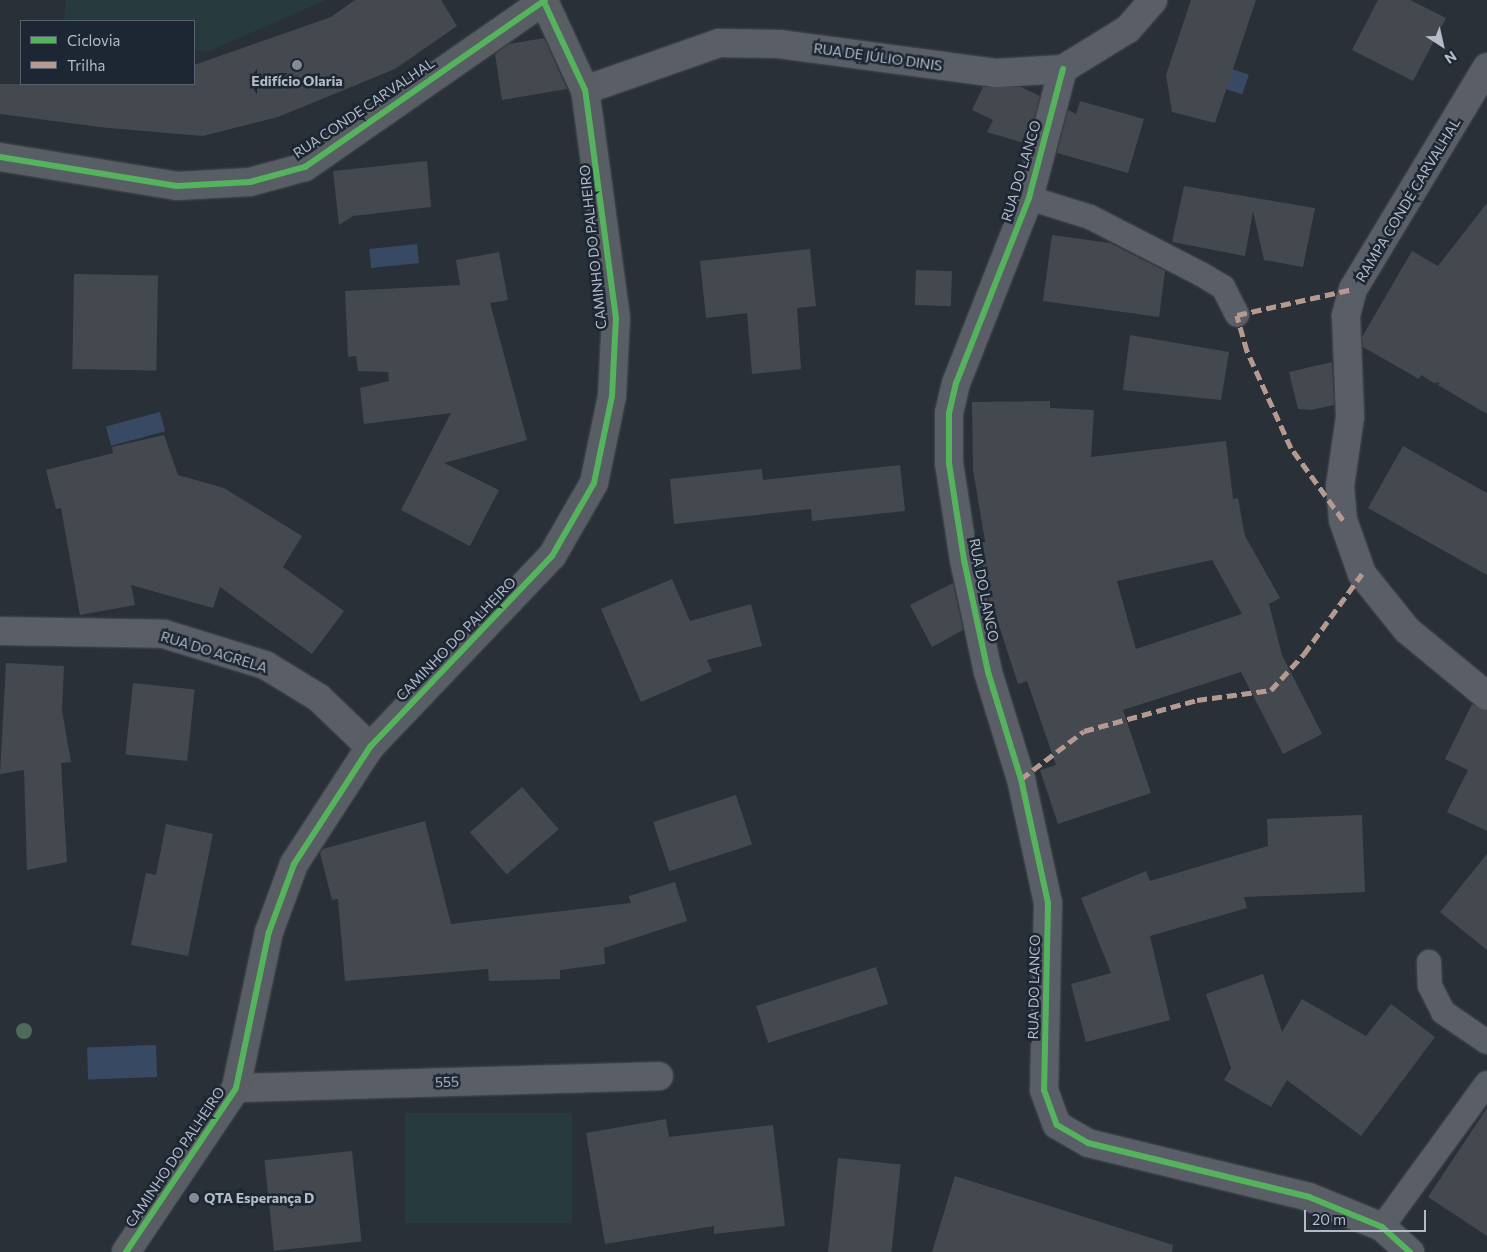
<!DOCTYPE html>
<meta charset="utf-8">
<style>
body{margin:0}
#map{position:relative;width:1487px;height:1252px;overflow:hidden;background:#2a3038;font-family:Commissioner,sans-serif}
div>[style]{position:absolute}
[style*='--x']{left:calc(var(--x)*1px);top:calc(var(--y)*1px);width:calc(var(--w)*1px);rotate:calc(var(--a)*1deg)}
.green>*{inset:0;background:#273a3e;transform-origin:0 0}
.water>*{inset:0;background:#384963;transform-origin:0 0}
.building>*{inset:0;background:#444950;transform-origin:0 0}
.roads{filter:drop-shadow(0 0 1px #484c53) drop-shadow(0 0 1px #484c53)}
.lane>*{height:24px;margin:-12px;padding:0 12px;transform-origin:12px;border-radius:12px;background:#5a5e66}
.street>*{height:28px;margin:-14px;padding:0 14px;transform-origin:14px;border-radius:14px;background:#5a5e66}
.secondary>*{height:28px;margin:-14px;padding:0 14px;transform-origin:14px;border-radius:14px;background:#595d64}
.quiet>*{height:5px;margin-top:-2.5px;transform-origin:0;background:repeating-linear-gradient(90deg,#b69a8f 0 10px,transparent 0 15px)}
.cycleway>*{height:6px;margin:-3px;padding:0 3px;transform-origin:3px;border-radius:3px;background:#56b35d}
.trees>*{width:16px;height:16px;margin:-8px;border-radius:50%;background:#4e6a5a}
.dots>*{width:14px;height:14px;translate:-50% -50%;box-sizing:border-box;border:2px solid #1d2633;border-radius:50%}
span{translate:-50% -50%;white-space:nowrap;text-align:center;line-height:1.15;-webkit-text-stroke:5px #1d2633;paint-order:stroke}
.street-label{font-size:14px;color:#b4bcc9}
.poi-label{font-size:14px;color:#b4bcc9;font-weight:700}
.left{translate:0 -50%;text-align:left}
.legend{position:absolute;left:20px;top:20px;width:175px;height:65px;box-sizing:border-box;background:#1d2633;border:1px solid #59626f;margin:0;padding:6px 9px;list-style:none;font-size:15px;color:#b4bcc9}
.legend li{display:flex;align-items:center;gap:10px;height:25px}
.legend b{width:25px;border:1px solid #59626f}
.north{position:absolute;left:1417px;top:20px;width:50px;height:50px;-webkit-text-stroke:4px #1d2633;paint-order:stroke;rotate:145deg;font-size:14px;font-weight:700;line-height:20px;text-align:center;color:#b4bcc9}
.north::after{content:'';display:block;margin:auto;width:18px;height:22px;background:#b4bcc9;clip-path:polygon(50% 0,100% 100%,50% 72%,0 100%)}
.scale{position:absolute;left:1304px;top:1210px;width:122px;height:22px;box-sizing:border-box;border:2px solid #b4bcc9;border-top:0;padding-left:6px;font-size:15px;line-height:18px;white-space:nowrap;color:#b4bcc9;-webkit-text-stroke:4px #1d2633;paint-order:stroke}
</style>
<div id="map">
<div class="green">
<div style="clip-path:polygon(66px 0,326px 0,207px 52px,194px 49px,194px 21px,64px 21px)"></div>
<div style="left:572px;top:1113px;width:110px;height:167px;rotate:90deg"></div>
</div>
<div class="water">
<div style="left:1207px;top:61px;width:44px;height:21px;rotate:18deg"></div>
<div style="left:417px;top:244px;width:19px;height:48px;rotate:84deg"></div>
<div style="left:160px;top:412px;width:20px;height:56px;rotate:75deg"></div>
<div style="left:156px;top:1045px;width:32px;height:69px;rotate:88deg"></div>
</div>
<div class="building">
<div style="clip-path:polygon(355px 0,441px 0,457px 26px,395px 69px,278px 117px,203px 136px,108px 128px,0 114px,0 84px,194px 84px,194px 65px,331px 17px)"></div>
<div style="clip-path:polygon(1191px 0,1256px 0,1215px 123px,1172px 112px,1166px 75px)"></div>
<div style="clip-path:polygon(1378px 0,1410px 0,1446px 18px,1413px 81px,1352px 50px)"></div>
<div style="clip-path:polygon(544px 38px,567px 89px,502px 100px,495px 54px,509px 44px)"></div>
<div style="clip-path:polygon(983px 87px,1021px 87px,1040px 96px,1027px 144px,987px 132px,993px 120px,972px 110px)"></div>
<div style="clip-path:polygon(1080px 101px,1144px 119px,1128px 173px,1057px 153px,1068px 110px,1076px 114px)"></div>
<div style="clip-path:polygon(427px 161px,431px 207px,353px 216px,339px 225px,333px 171px)"></div>
<div style="clip-path:polygon(1184px 186px,1315px 208px,1303px 267px,1264px 260px,1253px 211px,1245px 256px,1172px 242px)"></div>
<div style="clip-path:polygon(1487px 203px,1487px 414px,1438px 385px,1440px 382px,1434px 383px,1421px 375px,1419px 379px,1363px 347px,1362px 337px,1412px 251px,1438px 266px)"></div>
<div style="clip-path:polygon(1052px 235px,1110px 243px,1165px 271px,1159px 317px,1043px 301px)"></div>
<div style="clip-path:polygon(810px 249px,816px 306px,797px 308px,801px 369px,752px 374px,747px 313px,706px 318px,700px 261px)"></div>
<div style="clip-path:polygon(499px 252px,508px 300px,490px 303px,527px 440px,444px 463px,499px 490px,470px 546px,401px 510px,451px 413px,364px 424px,360px 388px,389px 381px,388px 372px,358px 371px,356px 356px,348px 357px,345px 291px,460px 285px,456px 260px)"></div>
<div style="left:916px;top:270px;width:36px;height:35px;rotate:2deg"></div>
<div style="left:74px;top:274px;width:84px;height:95px;rotate:1deg"></div>
<div style="clip-path:polygon(1130px 335px,1229px 352px,1221px 400px,1123px 390px)"></div>
<div style="clip-path:polygon(1332px 362px,1334px 405px,1311px 410px,1298px 409px,1289px 372px)"></div>
<div style="clip-path:polygon(evenodd,1050px 401px,1050px 408px,1094px 410px,1091px 457px,1226px 441px,1233px 499px,1238px 498px,1245px 536px,1280px 598px,1269px 604px,1282px 655px,1322px 734px,1283px 754px,1241px 672px,1123px 710px,1151px 793px,1058px 824px,1040px 770px,1056px 765px,1027px 681px,1018px 684px,995px 613px,992px 615px,978px 542px,985px 541px,973px 470px,972px 402px,1050px 401px,1212px 560px,1242px 614px,1136px 649px,1117px 581px,1212px 560px)"></div>
<div style="clip-path:polygon(164px 435px,178px 475px,224px 488px,302px 536px,283px 567px,344px 611px,312px 654px,220px 587px,213px 608px,131px 585px,135px 605px,80px 615px,61px 508px,56px 509px,46px 470px,113px 453px,112px 447px)"></div>
<div style="clip-path:polygon(1403px 446px,1487px 493px,1487px 575px,1368px 508px)"></div>
<div style="clip-path:polygon(900px 465px,905px 511px,812px 521px,811px 509px,674px 524px,670px 479px,762px 469px,763px 480px)"></div>
<div style="clip-path:polygon(672px 579px,690px 621px,751px 604px,762px 646px,707px 660px,712px 671px,641px 702px,601px 609px)"></div>
<div style="clip-path:polygon(953px 583px,963px 630px,932px 647px,910px 605px)"></div>
<div style="clip-path:polygon(6px 663px,64px 666px,62px 711px,71px 762px,61px 763px,67px 862px,27px 870px,24px 770px,0 774px)"></div>
<div style="left:133px;top:683px;width:62px;height:72px;rotate:6deg"></div>
<div style="clip-path:polygon(1472px 704px,1487px 711px,1487px 831px,1447px 812px,1468px 770px,1445px 759px)"></div>
<div style="left:522px;top:787px;width:56px;height:69px;rotate:49deg"></div>
<div style="left:736px;top:795px;width:52px;height:87px;rotate:72deg"></div>
<div style="clip-path:polygon(1362px 815px,1365px 892px,1244px 897px,1247px 908px,1150px 936px,1170px 1020px,1086px 1042px,1071px 984px,1111px 973px,1081px 898px,1146px 871px,1150px 881px,1268px 846px,1267px 819px)"></div>
<div style="clip-path:polygon(425px 821px,451px 924px,631px 903px,629px 896px,675px 882px,687px 921px,604px 948px,605px 964px,560px 970px,560px 979px,489px 981px,488px 969px,345px 981px,338px 899px,332px 900px,320px 853px,323px 849px)"></div>
<div style="clip-path:polygon(166px 824px,213px 834px,188px 956px,131px 945px,146px 873px,156px 875px)"></div>
<div style="clip-path:polygon(1487px 854px,1487px 950px,1440px 912px)"></div>
<div style="left:876px;top:967px;width:39px;height:126px;rotate:72deg"></div>
<div style="clip-path:polygon(1263px 974px,1282px 1032px,1302px 999px,1366px 1036px,1391px 1004px,1435px 1037px,1361px 1136px,1287px 1080px,1271px 1107px,1224px 1080px,1231px 1068px,1206px 994px)"></div>
<div style="clip-path:polygon(1487px 1108px,1487px 1236px,1428px 1197px)"></div>
<div style="clip-path:polygon(666px 1119px,669px 1137px,773px 1125px,785px 1226px,714px 1234px,714px 1226px,605px 1244px,586px 1133px)"></div>
<div style="left:352px;top:1151px;width:91px;height:88px;rotate:84deg"></div>
<div style="left:838px;top:1158px;width:63px;height:95px;rotate:6deg"></div>
<div style="clip-path:polygon(955px 1176px,1173px 1245px,1172px 1252px,932px 1252px)"></div>
</div>
<div class="roads">
<div class="lane">
<div style="--x:1029;--y:198;--w:64;--a:17.3"></div>
<div style="--x:1090;--y:217;--w:125;--a:27.2"></div>
<div style="--x:1201;--y:274;--w:26;--a:31"></div>
<div style="--x:1223;--y:287;--w:31;--a:63"></div>
<div style="--x:1429;--y:962;--w:24;--a:88"></div>
<div style="--x:1430;--y:986;--w:29;--a:63"></div>
<div style="--x:1443;--y:1012;--w:53;--a:34.3"></div>
<div style="--x:1382;--y:1227;--w:178;--a:-53.9"></div>
</div>
<div class="street">
<div style="--x:1487;--y:67;--w:259;--a:121.1"></div>
<div style="--x:1353;--y:289;--w:28;--a:105"></div>
<div style="--x:1346;--y:316;--w:101;--a:87.7"></div>
<div style="--x:1350;--y:417;--w:70;--a:98.2"></div>
<div style="--x:1340;--y:486;--w:34;--a:85"></div>
<div style="--x:1343;--y:520;--w:57;--a:70.6"></div>
<div style="--x:1362;--y:574;--w:72;--a:51.2"></div>
<div style="--x:1407;--y:630;--w:104;--a:39.5"></div>
<div style="--x:1063;--y:69;--w:133;--a:104.8"></div>
<div style="--x:1029;--y:198;--w:199;--a:111.5"></div>
<div style="--x:956;--y:383;--w:31;--a:103"></div>
<div style="--x:949;--y:413;--w:50;--a:90"></div>
<div style="--x:949;--y:463;--w:98;--a:81.2"></div>
<div style="--x:964;--y:560;--w:115;--a:77.9"></div>
<div style="--x:988;--y:672;--w:112;--a:72.9"></div>
<div style="--x:1021;--y:779;--w:127;--a:77.7"></div>
<div style="--x:1048;--y:903;--w:187;--a:91.2"></div>
<div style="--x:1044;--y:1090;--w:37;--a:70"></div>
<div style="--x:1057;--y:1125;--w:36;--a:30"></div>
<div style="--x:1088;--y:1143;--w:228;--a:13.7"></div>
<div style="--x:1309;--y:1197;--w:79;--a:22.3"></div>
<div style="--x:1382;--y:1227;--w:38;--a:42"></div>
<div style="--x:585;--y:90;--w:142;--a:-19.3"></div>
<div style="--x:719;--y:43;--w:60;--a:1"></div>
<div style="--x:779;--y:44;--w:220;--a:7.6"></div>
<div style="--x:997;--y:73;--w:66;--a:-3.5"></div>
<div style="--x:1063;--y:69;--w:76;--a:-31.6"></div>
<div style="--x:1128;--y:29;--w:38;--a:-49"></div>
<div style="--x:0;--y:631;--w:164;--a:1"></div>
<div style="--x:164;--y:634;--w:106;--a:17.1"></div>
<div style="--x:265;--y:665;--w:63;--a:31.4"></div>
<div style="--x:319;--y:698;--w:71;--a:43.9"></div>
<div style="--x:236;--y:1088;--w:423;--a:-1.6"></div>
</div>
<div class="secondary">
<div style="--x:0;--y:157;--w:179;--a:9.3"></div>
<div style="--x:177;--y:186;--w:73;--a:-3.1"></div>
<div style="--x:250;--y:182;--w:57;--a:-15.3"></div>
<div style="--x:305;--y:167;--w:292;--a:-34.8"></div>
<div style="--x:126;--y:1252;--w:197;--a:-56.1"></div>
<div style="--x:236;--y:1088;--w:159;--a:-78.1"></div>
<div style="--x:269;--y:932;--w:72;--a:-69.8"></div>
<div style="--x:294;--y:864;--w:140;--a:-57"></div>
<div style="--x:370;--y:747;--w:264;--a:-46.4"></div>
<div style="--x:552;--y:556;--w:84;--a:-60.1"></div>
<div style="--x:594;--y:483;--w:89;--a:-78.3"></div>
<div style="--x:612;--y:396;--w:78;--a:-87.1"></div>
<div style="--x:616;--y:318;--w:230;--a:-97.7"></div>
<div style="--x:585;--y:90;--w:98;--a:-114.7"></div>
</div>
</div>
<div class="quiet">
<div style="--x:1343;--y:520;--w:89;--a:-125.8"></div>
<div style="--x:1291;--y:448;--w:107;--a:-114.4"></div>
<div style="--x:1247;--y:351;--w:37;--a:-106"></div>
<div style="--x:1237;--y:315;--w:119;--a:-12.6"></div>
<div style="--x:1021;--y:779;--w:79;--a:-37.3"></div>
<div style="--x:1084;--y:731;--w:117;--a:-15.3"></div>
<div style="--x:1197;--y:700;--w:75;--a:-7.7"></div>
<div style="--x:1271;--y:690;--w:49;--a:-47.5"></div>
<div style="--x:1304;--y:654;--w:99;--a:-54.1"></div>
</div>
<div class="cycleway">
<div style="--x:1063;--y:69;--w:133;--a:104.8"></div>
<div style="--x:1029;--y:198;--w:199;--a:111.5"></div>
<div style="--x:956;--y:383;--w:31;--a:103"></div>
<div style="--x:949;--y:413;--w:50;--a:90"></div>
<div style="--x:949;--y:463;--w:98;--a:81.2"></div>
<div style="--x:964;--y:560;--w:115;--a:77.9"></div>
<div style="--x:988;--y:672;--w:112;--a:72.9"></div>
<div style="--x:1021;--y:779;--w:127;--a:77.7"></div>
<div style="--x:1048;--y:903;--w:187;--a:91.2"></div>
<div style="--x:1044;--y:1090;--w:37;--a:70"></div>
<div style="--x:1057;--y:1125;--w:36;--a:30"></div>
<div style="--x:1088;--y:1143;--w:228;--a:13.7"></div>
<div style="--x:1309;--y:1197;--w:79;--a:22.3"></div>
<div style="--x:1382;--y:1227;--w:38;--a:42"></div>
<div style="--x:0;--y:157;--w:179;--a:9.3"></div>
<div style="--x:177;--y:186;--w:73;--a:-3.1"></div>
<div style="--x:250;--y:182;--w:57;--a:-15.3"></div>
<div style="--x:305;--y:167;--w:292;--a:-34.8"></div>
<div style="--x:126;--y:1252;--w:197;--a:-56.1"></div>
<div style="--x:236;--y:1088;--w:159;--a:-78.1"></div>
<div style="--x:269;--y:932;--w:72;--a:-69.8"></div>
<div style="--x:294;--y:864;--w:140;--a:-57"></div>
<div style="--x:370;--y:747;--w:264;--a:-46.4"></div>
<div style="--x:552;--y:556;--w:84;--a:-60.1"></div>
<div style="--x:594;--y:483;--w:89;--a:-78.3"></div>
<div style="--x:612;--y:396;--w:78;--a:-87.1"></div>
<div style="--x:616;--y:318;--w:230;--a:-97.7"></div>
<div style="--x:585;--y:90;--w:99;--a:-115"></div>
</div>
<div class="trees">
<div style="left:24px;top:1031px"></div>
</div>
<div class="dots">
<div style="left:297px;top:65px;background:#848b96"></div>
<div style="left:194px;top:1198px;background:#848b96"></div>
</div>
<div class="street-label">
<span style="left:878px;top:57px;rotate:8deg">RUA DE JÚLIO DINIS</span>
<span style="left:364px;top:108px;rotate:-34deg">RUA CONDE CARVALHAL</span>
<span style="left:1021px;top:171px;rotate:-73deg">RUA DO LANCO</span>
<span style="left:1408px;top:200px;rotate:-59deg">RAMPA CONDE CARVALHAL</span>
<span style="left:593px;top:247px;rotate:-96deg">CAMINHO DO PALHEIRO</span>
<span style="left:984px;top:590px;rotate:79deg">RUA DO LANCO</span>
<span style="left:456px;top:639px;rotate:-46deg">CAMINHO DO PALHEIRO</span>
<span style="left:214px;top:652px;rotate:17deg">RUA DO AGRELA</span>
<span style="left:1034px;top:987px;rotate:-89deg">RUA DO LANCO</span>
<span style="left:447px;top:1082px;rotate:-2deg">555</span>
<span style="left:175px;top:1157px;rotate:-56deg">CAMINHO DO PALHEIRO</span>
</div>
<div class="poi-label">
<span style="left:297px;top:81px">Edifício Olaria</span>
<span class="left" style="left:204px;top:1198px">QTA Esperança D</span>
</div>
<ul class="legend">
<li><b style="height:6px;background:#56b35d"></b>Ciclovia</li>
<li><b style="height:6px;background:#b69a8f"></b>Trilha</li>
</ul>
<div class="north">N</div>
<div class="scale">20 m</div>
</div>
